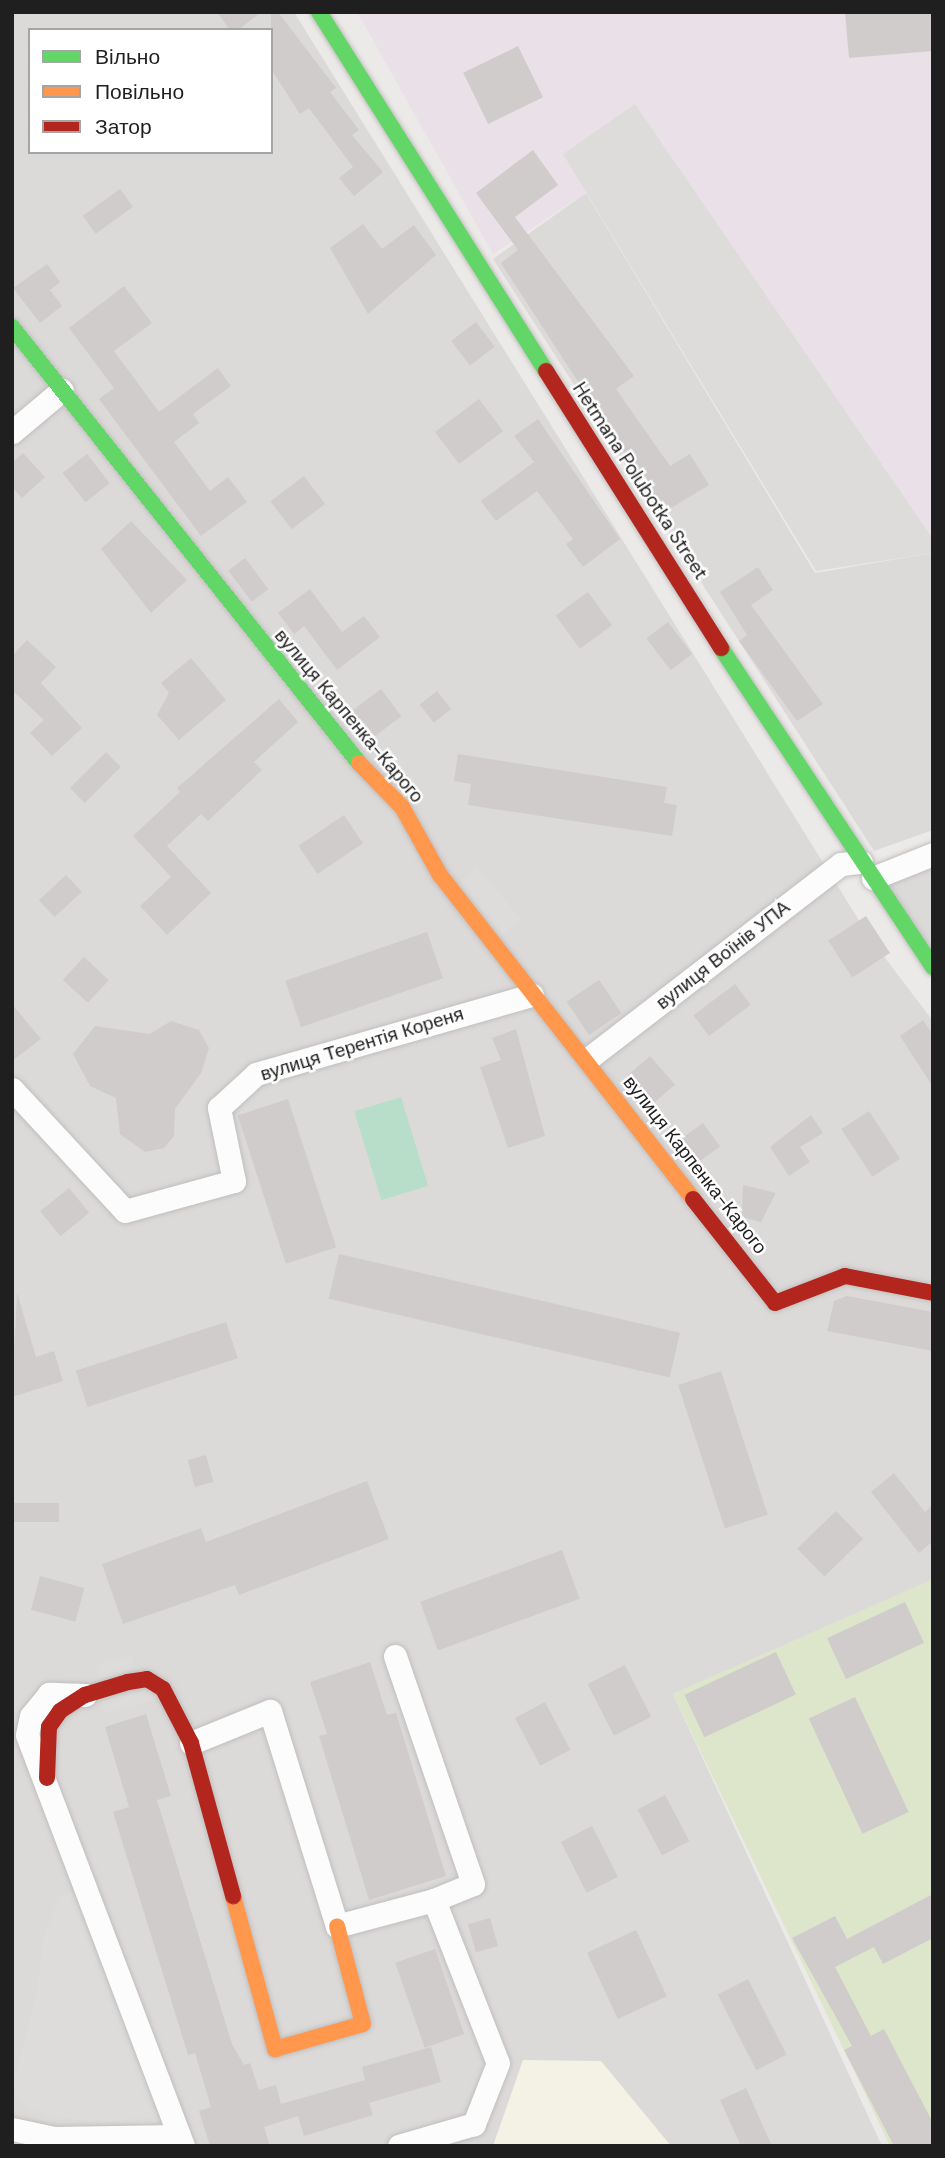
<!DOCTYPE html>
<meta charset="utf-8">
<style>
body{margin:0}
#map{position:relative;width:945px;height:2158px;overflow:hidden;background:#eceae8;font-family:"DM Sans",sans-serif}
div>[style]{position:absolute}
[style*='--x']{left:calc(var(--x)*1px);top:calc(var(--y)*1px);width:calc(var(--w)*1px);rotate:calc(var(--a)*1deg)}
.residential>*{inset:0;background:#dcdad9}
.industrial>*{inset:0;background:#e9e1e7}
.education>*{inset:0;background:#f4f2e5}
.grass>*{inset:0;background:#dde6ca}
.pitch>*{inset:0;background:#b8dec9;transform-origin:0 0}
.parking>*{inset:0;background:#dddcdb;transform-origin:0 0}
.building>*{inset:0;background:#cfcccb;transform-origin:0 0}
.roads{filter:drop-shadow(0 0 2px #c0bfbe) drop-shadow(0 0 2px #c0bfbe)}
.street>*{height:23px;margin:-11.5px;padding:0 11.5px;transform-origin:11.5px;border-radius:11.5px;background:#fcfcfc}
.fast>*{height:16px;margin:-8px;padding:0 8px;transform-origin:8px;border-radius:8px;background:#63d668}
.slow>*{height:16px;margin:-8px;padding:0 8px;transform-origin:8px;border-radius:8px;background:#ff974d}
.jam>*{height:16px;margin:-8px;padding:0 8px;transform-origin:8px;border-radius:8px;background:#b3261e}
span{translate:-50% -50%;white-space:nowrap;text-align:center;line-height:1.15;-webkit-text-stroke:5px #fff;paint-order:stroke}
.street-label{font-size:19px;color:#1f1f1f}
.frame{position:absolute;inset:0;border:14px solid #1f1f1f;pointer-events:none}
.legend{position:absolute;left:28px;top:28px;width:245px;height:126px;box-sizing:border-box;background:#fff;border:2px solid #a5a5a5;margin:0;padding:9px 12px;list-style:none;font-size:21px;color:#1f1f1f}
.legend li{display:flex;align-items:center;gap:14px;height:35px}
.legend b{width:35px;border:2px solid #a5a5a5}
</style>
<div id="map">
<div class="residential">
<div style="clip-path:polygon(evenodd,12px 12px,294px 12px,870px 938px,933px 1021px,933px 1580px,673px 1694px,882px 2146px,12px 2146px,12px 12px,30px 30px,271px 30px,271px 152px,30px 152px,30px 30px)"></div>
<div style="clip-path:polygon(586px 193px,815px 573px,933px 553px,933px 830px,874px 851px,493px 259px)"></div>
<div style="clip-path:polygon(933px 866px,933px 953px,887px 883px)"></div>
</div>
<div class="industrial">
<div style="clip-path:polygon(357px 12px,933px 12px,933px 553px,816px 571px,586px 193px,493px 254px)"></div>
</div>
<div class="education">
<div style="clip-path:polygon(523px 2060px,601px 2061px,671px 2146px,493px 2146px)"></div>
</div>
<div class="grass">
<div style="clip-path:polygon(933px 1579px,933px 2146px,890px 2146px,673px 1694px)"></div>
</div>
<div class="pitch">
<div style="left:401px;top:1097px;width:93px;height:49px;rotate:73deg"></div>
</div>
<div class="parking">
<div style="clip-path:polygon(635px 104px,933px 539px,933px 553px,816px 571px,563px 154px)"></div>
<div style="left:477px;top:868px;width:67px;height:30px;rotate:49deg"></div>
<div style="left:132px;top:1655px;width:15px;height:38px;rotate:74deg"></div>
<div style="left:154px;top:1688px;width:11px;height:55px;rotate:75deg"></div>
<div style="clip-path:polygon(81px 1889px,169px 2129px,63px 2118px,26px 2107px,12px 2087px,37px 1993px,44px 1935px,60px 1897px)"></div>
</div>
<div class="building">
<div style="clip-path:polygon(217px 12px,261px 12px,238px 30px,230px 30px)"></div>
<div style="clip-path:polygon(271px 12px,278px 12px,336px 88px,330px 92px,359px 130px,352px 135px,383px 172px,354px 196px,339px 178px,353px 167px,309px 108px,300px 114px,271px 69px)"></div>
<div style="clip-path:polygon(845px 12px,933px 12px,933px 51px,849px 58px)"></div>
<div style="left:518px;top:46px;width:57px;height:61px;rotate:64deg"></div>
<div style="clip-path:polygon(533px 150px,558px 185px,515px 217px,634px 376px,616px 389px,670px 466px,690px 454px,709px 485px,663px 513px,501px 263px,518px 250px,476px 193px)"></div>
<div style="left:120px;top:189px;width:22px;height:46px;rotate:54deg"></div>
<div style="clip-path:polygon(363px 224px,382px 249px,414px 225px,436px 255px,368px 314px,330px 248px)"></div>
<div style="clip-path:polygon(47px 264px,60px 282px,50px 290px,62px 306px,40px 323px,13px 288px)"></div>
<div style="clip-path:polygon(124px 286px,152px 323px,114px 351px,159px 412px,218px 368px,231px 386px,193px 414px,199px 423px,174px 442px,210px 491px,228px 477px,247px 502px,201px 536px,99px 399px,114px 388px,69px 328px)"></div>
<div style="left:476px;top:322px;width:31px;height:31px;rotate:53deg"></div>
<div style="left:479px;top:399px;width:40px;height:55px;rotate:53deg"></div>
<div style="clip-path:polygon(538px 419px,620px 539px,583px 567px,566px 544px,573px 539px,537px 491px,496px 521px,481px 501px,534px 462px,514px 436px)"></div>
<div style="clip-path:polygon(23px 453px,45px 477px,22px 498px,12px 487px,12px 463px)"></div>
<div style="left:87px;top:454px;width:37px;height:31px;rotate:52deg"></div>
<div style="left:304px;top:476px;width:35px;height:42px;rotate:53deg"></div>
<div style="clip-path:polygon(131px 521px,187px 580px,151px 613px,101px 549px)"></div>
<div style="left:245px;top:558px;width:39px;height:21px;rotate:53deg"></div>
<div style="clip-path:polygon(758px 567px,773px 590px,751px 605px,823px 704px,797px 721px,739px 641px,747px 635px,720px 592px)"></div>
<div style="clip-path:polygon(310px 589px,342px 632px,364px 616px,380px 637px,337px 670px,304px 626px,294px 634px,278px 613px)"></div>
<div style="left:588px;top:592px;width:41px;height:40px;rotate:54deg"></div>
<div style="left:668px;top:622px;width:40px;height:27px;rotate:53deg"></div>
<div style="clip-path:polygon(27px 640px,56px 667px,41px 683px,82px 728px,52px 756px,30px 733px,44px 720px,12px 690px,12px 656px)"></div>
<div style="clip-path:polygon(191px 658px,226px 700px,179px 740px,157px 715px,169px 693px,161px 683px)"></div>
<div style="left:381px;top:689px;width:34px;height:39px;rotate:53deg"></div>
<div style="left:437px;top:691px;width:23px;height:22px;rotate:52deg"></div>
<div style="clip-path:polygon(279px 699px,298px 722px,254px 762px,262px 770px,208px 821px,201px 814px,167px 846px,211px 893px,167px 935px,140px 906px,171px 877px,133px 836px,180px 792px,177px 788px)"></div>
<div style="left:106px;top:752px;width:21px;height:51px;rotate:45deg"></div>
<div style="clip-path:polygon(458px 754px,667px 787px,664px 803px,677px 805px,672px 836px,468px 805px,471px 784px,454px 781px)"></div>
<div style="left:344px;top:815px;width:34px;height:55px;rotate:56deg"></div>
<div style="left:66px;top:875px;width:23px;height:37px;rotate:47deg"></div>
<div style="left:866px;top:916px;width:44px;height:45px;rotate:57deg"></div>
<div style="left:427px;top:932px;width:49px;height:150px;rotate:71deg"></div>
<div style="left:84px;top:957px;width:34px;height:31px;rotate:43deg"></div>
<div style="left:599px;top:980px;width:40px;height:39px;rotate:56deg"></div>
<div style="left:735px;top:984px;width:26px;height:52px;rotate:53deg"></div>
<div style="clip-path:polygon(12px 1004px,41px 1039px,12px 1061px)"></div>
<div style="clip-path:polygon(923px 1020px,933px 1035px,933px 1087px,900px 1036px)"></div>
<div style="clip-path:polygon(171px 1021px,199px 1030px,209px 1048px,201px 1073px,175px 1109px,174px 1136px,164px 1148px,145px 1152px,120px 1134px,116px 1098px,90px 1086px,73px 1054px,95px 1026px,150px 1034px)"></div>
<div style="clip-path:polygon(516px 1029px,545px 1136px,508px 1148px,480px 1067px,501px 1060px,492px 1038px)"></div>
<div style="left:650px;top:1056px;width:38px;height:30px;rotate:49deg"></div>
<div style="left:288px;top:1099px;width:156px;height:53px;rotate:72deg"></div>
<div style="left:869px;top:1111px;width:57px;height:33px;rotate:57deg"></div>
<div style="clip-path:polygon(811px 1115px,823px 1133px,800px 1147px,810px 1162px,789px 1176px,770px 1147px)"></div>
<div style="left:703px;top:1123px;width:29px;height:29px;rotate:54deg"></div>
<div style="clip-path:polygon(743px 1185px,776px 1193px,761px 1222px,742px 1217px)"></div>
<div style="left:69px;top:1188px;width:32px;height:37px;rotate:51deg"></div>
<div style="left:339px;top:1254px;width:350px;height:46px;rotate:13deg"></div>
<div style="clip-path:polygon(17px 1293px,36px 1357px,54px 1351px,63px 1381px,12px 1397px)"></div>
<div style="clip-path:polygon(847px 1296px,933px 1312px,933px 1351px,827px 1331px,834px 1301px)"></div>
<div style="left:226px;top:1322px;width:38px;height:158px;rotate:72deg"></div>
<div style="left:721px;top:1371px;width:151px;height:45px;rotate:72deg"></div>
<div style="left:206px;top:1455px;width:28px;height:19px;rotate:75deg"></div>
<div style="clip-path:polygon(894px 1473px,925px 1512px,933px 1504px,933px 1541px,919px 1553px,871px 1492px)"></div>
<div style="clip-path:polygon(367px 1481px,389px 1539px,239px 1595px,235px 1585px,123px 1624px,102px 1564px,201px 1528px,206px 1542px)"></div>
<div style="left:12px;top:1503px;width:47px;height:19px"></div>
<div style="left:836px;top:1511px;width:39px;height:54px;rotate:46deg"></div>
<div style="left:562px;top:1550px;width:52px;height:151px;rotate:70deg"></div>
<div style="left:40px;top:1576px;width:46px;height:35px;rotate:15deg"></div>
<div style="left:905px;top:1602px;width:45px;height:86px;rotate:65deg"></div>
<div style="left:776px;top:1652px;width:47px;height:101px;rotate:65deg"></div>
<div style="clip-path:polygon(370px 1662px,387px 1715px,396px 1713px,446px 1876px,369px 1900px,319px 1736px,327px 1734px,310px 1682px)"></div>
<div style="left:625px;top:1665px;width:58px;height:42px;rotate:63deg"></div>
<div style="left:855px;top:1697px;width:127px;height:51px;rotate:65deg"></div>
<div style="left:545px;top:1702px;width:54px;height:34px;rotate:62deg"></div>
<div style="clip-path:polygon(146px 1714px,171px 1796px,157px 1800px,232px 2044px,244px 2065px,250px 2063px,259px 2090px,276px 2085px,281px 2104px,365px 2080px,362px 2067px,431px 2047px,441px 2082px,369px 2103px,373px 2115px,304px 2136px,298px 2116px,264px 2127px,270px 2146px,210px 2146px,199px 2111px,211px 2107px,195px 2053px,188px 2055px,113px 1812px,129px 1807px,105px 1727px)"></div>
<div style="left:665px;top:1795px;width:52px;height:31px;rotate:62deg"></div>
<div style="left:592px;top:1826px;width:57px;height:35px;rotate:63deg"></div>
<div style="clip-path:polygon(933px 1894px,933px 1938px,883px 1964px,874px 1947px,835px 1967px,871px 2036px,884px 2029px,933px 2123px,933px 2146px,894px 2146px,844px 2050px,852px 2046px,792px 1938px,835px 1916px,847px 1939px)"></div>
<div style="left:490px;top:1918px;width:29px;height:23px;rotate:74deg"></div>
<div style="left:636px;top:1930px;width:73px;height:54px;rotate:65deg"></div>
<div style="left:435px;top:1949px;width:90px;height:42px;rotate:71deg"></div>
<div style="left:748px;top:1979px;width:85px;height:34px;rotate:63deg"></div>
<div style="clip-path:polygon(746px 2088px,772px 2146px,741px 2146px,720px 2100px)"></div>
</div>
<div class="roads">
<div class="street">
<div style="--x:12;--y:432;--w:65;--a:-40"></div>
<div style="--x:873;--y:878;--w:65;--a:-21.8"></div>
<div style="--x:589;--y:1058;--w:318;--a:-37.6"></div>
<div style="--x:841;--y:864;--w:20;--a:-6"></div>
<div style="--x:12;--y:1089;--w:166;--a:47.2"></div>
<div style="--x:125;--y:1211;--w:113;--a:-15.4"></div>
<div style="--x:234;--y:1181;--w:75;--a:-101.6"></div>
<div style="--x:219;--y:1108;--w:50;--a:-42.6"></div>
<div style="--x:256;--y:1074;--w:287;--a:-16"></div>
<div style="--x:395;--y:1656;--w:241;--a:71.1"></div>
<div style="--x:473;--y:1884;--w:42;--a:157.7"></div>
<div style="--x:434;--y:1900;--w:175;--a:68.6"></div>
<div style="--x:498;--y:2063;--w:66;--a:111.5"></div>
<div style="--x:474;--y:2124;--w:78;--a:163.7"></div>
<div style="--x:85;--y:1695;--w:36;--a:-178"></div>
<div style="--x:49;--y:1694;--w:28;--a:129"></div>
<div style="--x:31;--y:1716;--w:19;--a:102"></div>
<div style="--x:27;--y:1735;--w:440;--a:69.2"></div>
<div style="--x:191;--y:1743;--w:85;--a:-22.1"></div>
<div style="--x:270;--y:1711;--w:225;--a:72.7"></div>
<div style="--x:337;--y:1926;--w:100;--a:-15"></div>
<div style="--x:12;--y:2129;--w:43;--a:12.1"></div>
<div style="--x:54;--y:2138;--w:125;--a:-0.9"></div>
</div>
<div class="fast">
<div style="--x:319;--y:12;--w:425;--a:57.7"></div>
<div style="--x:12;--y:327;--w:557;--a:51.48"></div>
<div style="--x:721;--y:648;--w:383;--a:56.4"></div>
</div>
<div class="slow">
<div style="--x:359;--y:763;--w:62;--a:45.7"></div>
<div style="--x:402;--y:807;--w:78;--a:60.8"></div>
<div style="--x:440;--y:875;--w:411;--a:52"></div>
<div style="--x:233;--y:1896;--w:159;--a:74.6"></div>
<div style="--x:275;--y:2049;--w:91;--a:-15.9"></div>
<div style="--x:363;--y:2024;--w:101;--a:-104.9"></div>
</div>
<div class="jam">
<div style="--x:546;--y:371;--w:328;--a:57.7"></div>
<div style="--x:693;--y:1199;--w:132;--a:51.7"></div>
<div style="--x:775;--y:1303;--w:75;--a:-21.1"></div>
<div style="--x:845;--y:1276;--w:90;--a:10.9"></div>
<div style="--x:47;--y:1778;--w:51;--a:-87.8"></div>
<div style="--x:49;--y:1727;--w:19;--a:-55"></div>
<div style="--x:60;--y:1711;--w:30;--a:-33"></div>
<div style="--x:85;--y:1695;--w:45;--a:-16.8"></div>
<div style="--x:128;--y:1682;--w:19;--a:-9"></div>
<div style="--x:147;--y:1679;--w:19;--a:32"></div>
<div style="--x:163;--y:1689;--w:61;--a:62.6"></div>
<div style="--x:191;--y:1743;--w:159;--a:74.6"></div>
</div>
</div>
<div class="street-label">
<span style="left:640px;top:481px;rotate:57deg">Hetmana Polubotka Street</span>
<span style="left:349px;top:716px;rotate:50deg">вулиця Карпенка-Карого</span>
<span style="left:723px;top:955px;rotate:-38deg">вулиця Воїнів УПА</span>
<span style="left:362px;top:1044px;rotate:-17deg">вулиця Терентія Кореня</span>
<span style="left:695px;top:1165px;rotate:52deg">вулиця Карпенка-Карого</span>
</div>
<div class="frame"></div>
<ul class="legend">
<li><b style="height:9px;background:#63d668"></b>Вільно</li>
<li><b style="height:9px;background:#ff974d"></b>Повільно</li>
<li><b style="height:9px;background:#b3261e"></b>Затор</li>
</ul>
</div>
